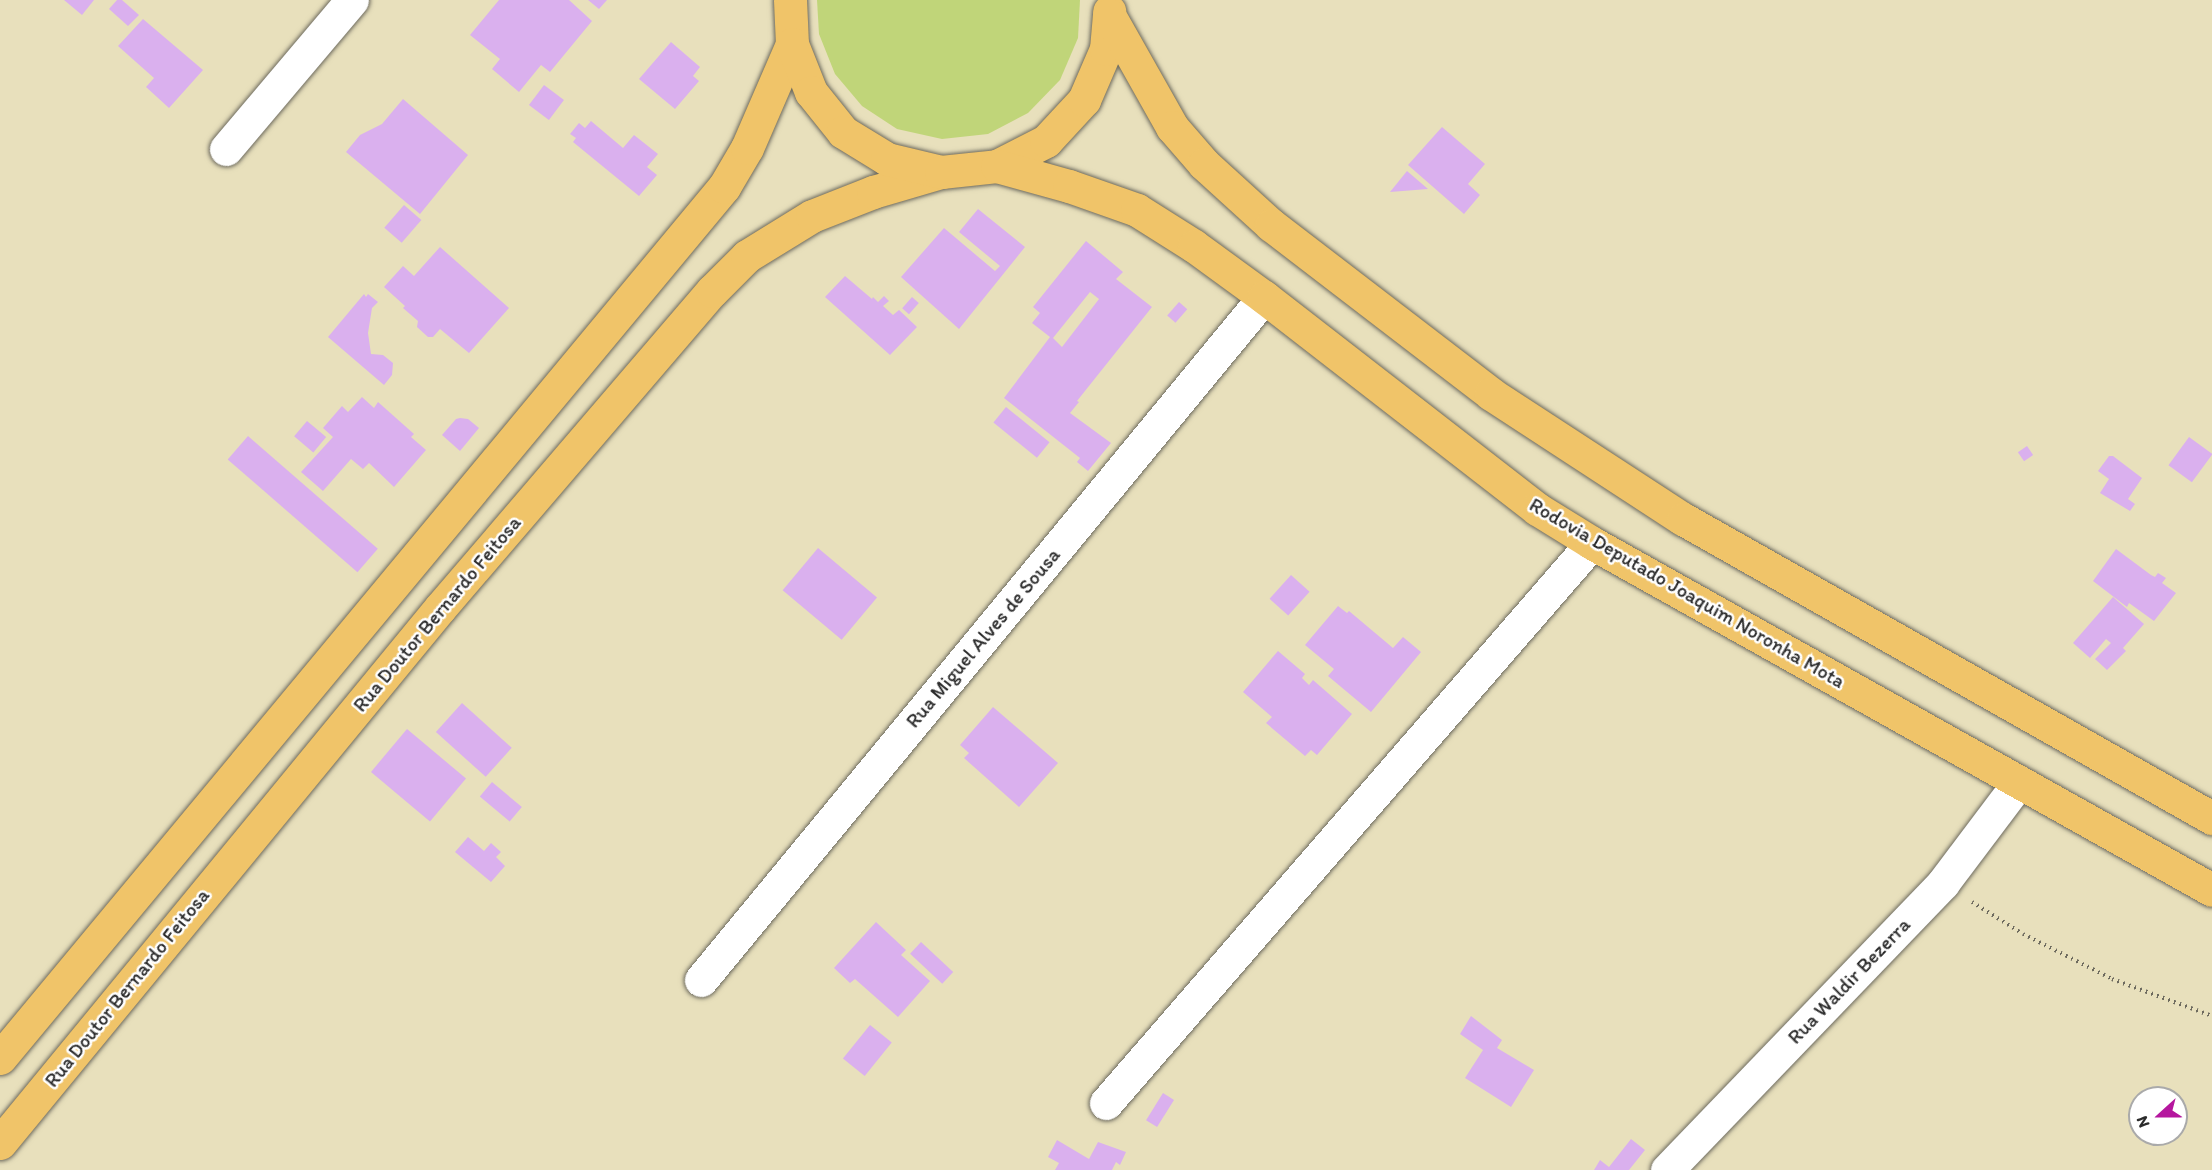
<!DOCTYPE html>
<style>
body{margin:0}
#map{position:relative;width:2212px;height:1170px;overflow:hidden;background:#e8e0bc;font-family:Itim,sans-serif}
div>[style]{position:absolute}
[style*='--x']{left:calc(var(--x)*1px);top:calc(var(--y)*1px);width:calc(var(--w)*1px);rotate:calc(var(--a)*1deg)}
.green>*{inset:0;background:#c0d579}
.building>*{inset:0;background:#dab0ee;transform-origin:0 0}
.path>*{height:4px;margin-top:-2px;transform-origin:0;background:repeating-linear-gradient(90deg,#6d6a5e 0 1.5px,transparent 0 6px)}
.roads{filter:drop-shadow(0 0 2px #6d6a5e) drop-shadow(0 0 2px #6d6a5e)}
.street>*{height:33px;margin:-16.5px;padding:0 16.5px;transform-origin:16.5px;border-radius:16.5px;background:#fff}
.primary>*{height:33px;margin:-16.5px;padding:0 16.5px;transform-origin:16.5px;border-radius:16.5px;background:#f0c469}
.highway>*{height:33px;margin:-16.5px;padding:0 16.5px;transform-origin:16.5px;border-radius:16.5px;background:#f0c469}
span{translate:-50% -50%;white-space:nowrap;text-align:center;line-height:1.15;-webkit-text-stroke:5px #fff;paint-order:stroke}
.street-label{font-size:20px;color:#2b2b2b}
.north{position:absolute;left:2128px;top:1086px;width:60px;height:60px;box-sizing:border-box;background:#fff;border:2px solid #aaa;border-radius:50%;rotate:249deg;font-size:16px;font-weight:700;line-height:24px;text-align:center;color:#2b2b2b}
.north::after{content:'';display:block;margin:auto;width:21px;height:27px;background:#b5179e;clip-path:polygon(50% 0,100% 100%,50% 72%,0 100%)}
</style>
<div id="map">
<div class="green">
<div style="clip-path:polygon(817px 0,1080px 0,1078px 38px,1060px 80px,1028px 113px,988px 134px,942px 139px,897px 129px,862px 106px,835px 74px,819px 34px)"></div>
</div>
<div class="building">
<div style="clip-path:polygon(64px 0,94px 0,82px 15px)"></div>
<div style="clip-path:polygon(117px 0,122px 0,139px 15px,128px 26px,109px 9px)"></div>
<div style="clip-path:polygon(499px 0,569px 0,592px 21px,550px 72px,541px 65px,519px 92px,492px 69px,500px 59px,470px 35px)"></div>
<div style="clip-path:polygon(588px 0,607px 0,599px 9px)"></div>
<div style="clip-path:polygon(143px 19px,203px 70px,169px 108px,146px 87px,154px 78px,118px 46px)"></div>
<div style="clip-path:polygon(671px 42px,700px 67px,693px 76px,699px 81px,675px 109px,639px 79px)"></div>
<div style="left:544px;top:85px;width:25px;height:25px;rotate:37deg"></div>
<div style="clip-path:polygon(403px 99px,468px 155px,420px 214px,346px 152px,360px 135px,382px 124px)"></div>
<div style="clip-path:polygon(591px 121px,623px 148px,634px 135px,658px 154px,647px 167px,657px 175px,639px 196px,573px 142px,576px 138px,570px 134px,579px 123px,585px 128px)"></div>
<div style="clip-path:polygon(1442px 127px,1485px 164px,1468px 184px,1480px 195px,1464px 214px,1408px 165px)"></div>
<div style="clip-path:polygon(1407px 171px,1428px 189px,1390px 192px)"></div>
<div style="left:404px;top:205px;width:23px;height:30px;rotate:41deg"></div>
<div style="clip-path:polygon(978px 209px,1025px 247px,959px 329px,901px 277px,944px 228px,995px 271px,1000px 266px,959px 232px)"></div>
<div style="clip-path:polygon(evenodd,1086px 241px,1123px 272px,1116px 279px,1152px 307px,1077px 401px,1079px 402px,1070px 413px,1111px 443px,1088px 471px,1077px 462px,1080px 458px,1004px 398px,1050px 337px,1032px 323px,1040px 313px,1033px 307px,1086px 241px,1090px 292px,1099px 299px,1062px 347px,1053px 338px,1090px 292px)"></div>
<div style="clip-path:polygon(440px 247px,509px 308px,469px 353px,440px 329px,433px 337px,428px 337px,417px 327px,418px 321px,403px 308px,405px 306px,384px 287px,403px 266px,414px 276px)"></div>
<div style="clip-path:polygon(845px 276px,872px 299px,873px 297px,878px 302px,884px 296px,889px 301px,883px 306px,893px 315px,899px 310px,917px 327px,890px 355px,825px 297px)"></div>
<div style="clip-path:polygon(364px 294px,366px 297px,368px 294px,378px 302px,372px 308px,368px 333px,371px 354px,383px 355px,393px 363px,392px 375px,384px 385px,328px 337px)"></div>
<div style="left:912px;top:297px;width:9px;height:15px;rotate:41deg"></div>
<div style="left:1179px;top:302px;width:11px;height:18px;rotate:41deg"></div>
<div style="clip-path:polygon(362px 397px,374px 408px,378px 402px,414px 434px,411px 437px,426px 450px,394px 487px,369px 463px,363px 469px,351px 459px,323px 491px,301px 472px,333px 437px,323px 428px,342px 406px,348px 412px)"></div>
<div style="left:1006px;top:407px;width:56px;height:20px;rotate:39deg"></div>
<div style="clip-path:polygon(460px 418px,468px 419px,479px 428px,460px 451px,442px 435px,456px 419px)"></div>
<div style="left:307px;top:421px;width:25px;height:20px;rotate:40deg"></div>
<div style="left:248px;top:436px;width:172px;height:31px;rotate:41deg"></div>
<div style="left:2189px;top:437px;width:29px;height:35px;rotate:36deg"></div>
<div style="left:2027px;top:446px;width:11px;height:11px;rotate:56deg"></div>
<div style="clip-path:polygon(2109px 456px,2113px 456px,2142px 478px,2128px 499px,2135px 504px,2130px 511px,2100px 493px,2109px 479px,2098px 471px)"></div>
<div style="left:818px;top:548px;width:77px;height:55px;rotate:40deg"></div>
<div style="clip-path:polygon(2116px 549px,2151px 575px,2155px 577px,2158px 573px,2166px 578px,2162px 583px,2176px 593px,2154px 621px,2129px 603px,2127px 607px,2093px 581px)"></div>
<div style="left:1291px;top:575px;width:25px;height:32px;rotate:42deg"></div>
<div style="clip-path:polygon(2113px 597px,2144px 624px,2123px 648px,2126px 651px,2107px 670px,2095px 659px,2111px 643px,2106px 639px,2090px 658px,2073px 643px)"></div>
<div style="clip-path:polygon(1338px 606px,1347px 613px,1349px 611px,1393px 648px,1403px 637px,1421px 652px,1371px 712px,1328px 676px,1334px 669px,1305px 645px)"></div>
<div style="clip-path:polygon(1278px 651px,1305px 674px,1302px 678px,1309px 685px,1313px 680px,1352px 714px,1317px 755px,1311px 750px,1305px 756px,1266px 723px,1272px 717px,1243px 692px)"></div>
<div style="left:462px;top:703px;width:67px;height:39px;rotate:42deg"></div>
<div style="clip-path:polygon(993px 707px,1058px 763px,1019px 807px,964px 758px,969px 753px,960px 745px)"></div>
<div style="left:407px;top:729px;width:77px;height:56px;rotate:40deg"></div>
<div style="left:492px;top:782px;width:39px;height:19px;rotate:40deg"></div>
<div style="clip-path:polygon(468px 837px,484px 851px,491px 843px,501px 852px,496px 857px,505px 866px,491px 882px,455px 852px)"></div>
<div style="clip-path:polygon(876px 922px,906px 950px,901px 955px,930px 981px,898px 1017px,855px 979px,850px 983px,834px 968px)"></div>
<div style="left:921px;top:942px;width:44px;height:16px;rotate:43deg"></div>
<div style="clip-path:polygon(1471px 1016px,1502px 1040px,1497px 1048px,1534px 1070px,1511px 1107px,1465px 1078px,1483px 1050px,1460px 1034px)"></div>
<div style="left:870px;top:1025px;width:28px;height:43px;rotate:39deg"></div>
<div style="left:1163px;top:1093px;width:13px;height:32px;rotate:32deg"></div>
<div style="clip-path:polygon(1631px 1139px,1645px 1150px,1629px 1170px,1594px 1170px,1600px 1160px,1609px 1167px)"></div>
<div style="clip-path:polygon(1057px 1140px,1089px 1159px,1098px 1142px,1126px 1152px,1120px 1165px,1116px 1162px,1112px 1170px,1055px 1170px,1059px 1163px,1048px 1157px)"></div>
</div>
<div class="path">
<div style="--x:1972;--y:902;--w:60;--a:32.1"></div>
<div style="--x:2023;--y:934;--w:100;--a:26.8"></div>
<div style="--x:2112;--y:979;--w:107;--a:20.3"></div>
</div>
<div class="roads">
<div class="street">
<div style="--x:226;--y:149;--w:195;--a:-49.8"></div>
<div style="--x:701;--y:980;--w:885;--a:-50.5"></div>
<div style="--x:1106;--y:1103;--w:741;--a:-49.05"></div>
<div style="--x:1667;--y:1170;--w:398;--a:-46.1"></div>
<div style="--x:1943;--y:883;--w:126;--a:-53"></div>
</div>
<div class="primary">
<div style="--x:0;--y:1058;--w:1133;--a:-50.27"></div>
<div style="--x:724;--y:187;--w:45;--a:-59.5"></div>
<div style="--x:747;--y:148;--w:113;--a:-66.6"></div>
<div style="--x:0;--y:1143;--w:693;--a:-50.57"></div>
<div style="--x:440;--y:608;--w:418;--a:-49.4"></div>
<div style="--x:712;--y:291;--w:49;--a:-45"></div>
<div style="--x:747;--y:256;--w:76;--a:-31.6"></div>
<div style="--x:812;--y:216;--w:66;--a:-21.5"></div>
<div style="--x:873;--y:192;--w:71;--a:-16.4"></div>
</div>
<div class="highway">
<div style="--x:790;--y:0;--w:44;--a:87.4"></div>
<div style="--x:792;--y:44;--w:52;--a:68.4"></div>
<div style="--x:811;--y:92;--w:51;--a:51.3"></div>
<div style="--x:843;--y:132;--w:52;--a:31.5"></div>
<div style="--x:887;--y:159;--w:56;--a:13.5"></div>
<div style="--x:941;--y:172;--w:56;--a:-6.1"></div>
<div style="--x:997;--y:166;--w:55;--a:-27"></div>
<div style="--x:1046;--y:141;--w:56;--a:-47.2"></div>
<div style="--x:1084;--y:100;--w:56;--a:-66.7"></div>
<div style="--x:1106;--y:49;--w:38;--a:-85"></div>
<div style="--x:1109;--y:15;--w:129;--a:60.6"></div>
<div style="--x:1172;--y:127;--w:49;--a:49.1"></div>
<div style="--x:1204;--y:164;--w:91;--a:42.3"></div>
<div style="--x:1271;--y:225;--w:277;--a:37.5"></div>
<div style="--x:1491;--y:394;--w:229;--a:33.1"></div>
<div style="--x:1683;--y:519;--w:608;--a:29.48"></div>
<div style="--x:997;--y:166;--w:75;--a:15.5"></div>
<div style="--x:1069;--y:186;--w:72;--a:19.4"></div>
<div style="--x:1137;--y:210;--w:67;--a:32.3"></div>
<div style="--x:1194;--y:246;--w:87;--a:36.1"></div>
<div style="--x:1264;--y:297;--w:346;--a:37.8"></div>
<div style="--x:1537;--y:509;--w:65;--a:31.7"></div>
<div style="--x:1592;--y:543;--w:710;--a:29.23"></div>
</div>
</div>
<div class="street-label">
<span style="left:1687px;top:593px;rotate:30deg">Rodovia Deputado Joaquim Noronha Mota</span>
<span style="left:437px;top:614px;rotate:-50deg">Rua Doutor Bernardo Feitosa</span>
<span style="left:983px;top:638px;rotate:-50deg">Rua Miguel Alves de Sousa</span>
<span style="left:1849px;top:981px;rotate:-46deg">Rua Waldir Bezerra</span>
<span style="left:127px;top:988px;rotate:-51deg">Rua Doutor Bernardo Feitosa</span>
</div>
<div class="north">N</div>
</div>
